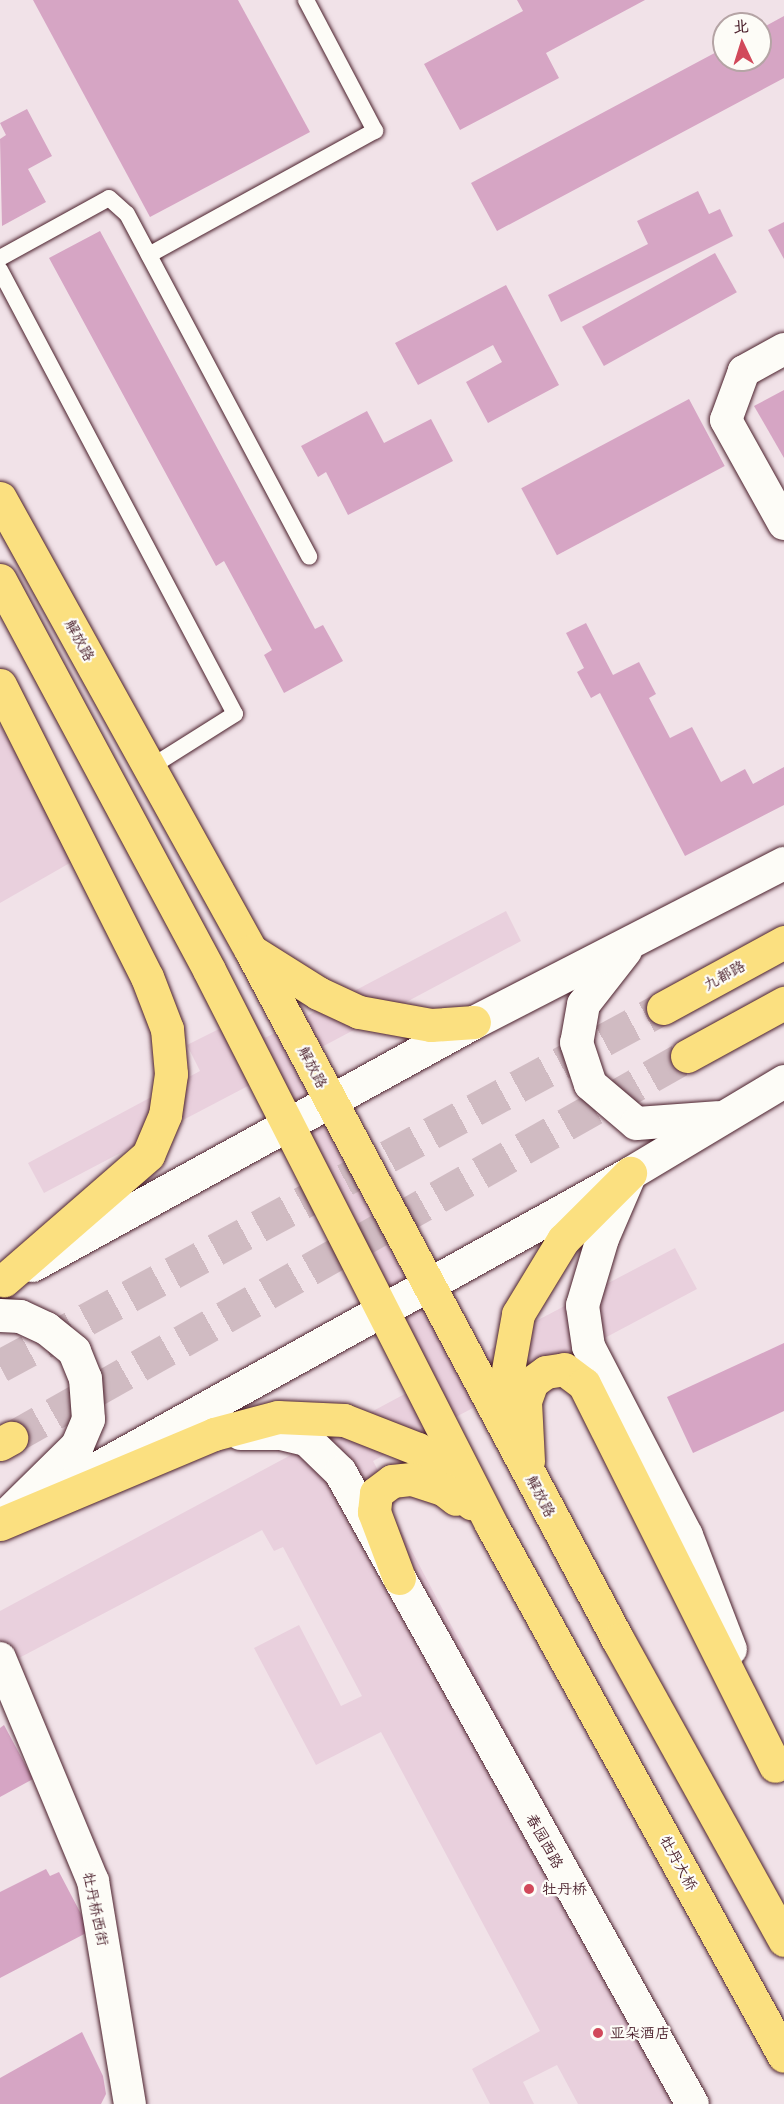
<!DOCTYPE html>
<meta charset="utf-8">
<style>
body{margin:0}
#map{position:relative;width:784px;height:2104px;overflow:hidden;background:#f1e2e8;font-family:Delius,"LXGW WenKai TC",sans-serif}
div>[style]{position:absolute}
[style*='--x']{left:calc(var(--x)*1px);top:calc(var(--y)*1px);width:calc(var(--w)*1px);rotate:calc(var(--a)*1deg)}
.built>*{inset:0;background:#e9d0dd}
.building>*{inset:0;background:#d6a5c4;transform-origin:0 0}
.primary-tunnel>*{height:33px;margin-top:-16.5px;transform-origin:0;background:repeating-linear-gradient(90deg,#d0bbc2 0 33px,transparent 0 49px)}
.roads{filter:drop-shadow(0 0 2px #4a1f2b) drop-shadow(0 0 2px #4a1f2b)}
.service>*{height:16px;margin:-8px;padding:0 8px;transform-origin:8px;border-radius:8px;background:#fdfcf7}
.minor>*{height:32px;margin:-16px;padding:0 16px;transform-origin:16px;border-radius:16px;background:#fdfcf7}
.tertiary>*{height:33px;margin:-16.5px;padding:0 16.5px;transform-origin:16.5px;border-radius:16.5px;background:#fdfcf7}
.secondary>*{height:33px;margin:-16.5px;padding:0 16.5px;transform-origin:16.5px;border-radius:16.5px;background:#fdfcf7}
.primary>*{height:33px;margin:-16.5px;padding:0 16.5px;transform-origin:16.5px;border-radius:16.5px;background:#fbe080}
.dots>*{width:16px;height:16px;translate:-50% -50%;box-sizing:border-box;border:3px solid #fdfcf7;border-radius:50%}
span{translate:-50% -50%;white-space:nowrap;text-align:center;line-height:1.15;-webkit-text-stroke:4.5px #fdfcf7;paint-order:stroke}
.street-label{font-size:15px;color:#4a1f2b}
.poi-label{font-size:15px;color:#4a1f2b}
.left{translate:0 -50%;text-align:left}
.north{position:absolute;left:712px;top:12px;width:60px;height:60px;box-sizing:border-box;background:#fdfcf7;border:2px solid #b5a4a5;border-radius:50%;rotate:356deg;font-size:16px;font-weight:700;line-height:24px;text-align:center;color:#4a1f2b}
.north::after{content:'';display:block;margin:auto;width:21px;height:27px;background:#d1495b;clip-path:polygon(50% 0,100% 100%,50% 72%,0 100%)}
</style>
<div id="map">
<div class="built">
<div style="clip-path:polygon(0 725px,75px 860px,0 903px)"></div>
<div style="clip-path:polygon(506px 911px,521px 941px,303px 1057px,465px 1363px,517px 1335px,519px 1330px,675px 1248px,697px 1289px,373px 1461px,388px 1489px,381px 1493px,705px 2104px,578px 2104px,557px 2065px,523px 2082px,534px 2104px,490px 2104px,472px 2069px,540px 2031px,381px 1732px,316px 1765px,254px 1648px,299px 1625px,341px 1706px,362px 1696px,283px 1547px,274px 1551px,262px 1530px,0 1668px,0 1611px,429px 1381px,267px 1076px,44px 1193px,28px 1163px,200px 1071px,187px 1045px,251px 1013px,265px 1038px)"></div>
</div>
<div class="building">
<div style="clip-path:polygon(33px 0,238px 0,310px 132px,150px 217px)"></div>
<div style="clip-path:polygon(517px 0,645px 0,546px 53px,559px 78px,460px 130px,424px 64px,523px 11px)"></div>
<div style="clip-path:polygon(784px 16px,784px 78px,497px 231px,471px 183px,724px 48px,724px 60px,760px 60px,760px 29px)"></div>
<div style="clip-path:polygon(27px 109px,52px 156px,28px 169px,46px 202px,2px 226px,0 139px,6px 135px,0 123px)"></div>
<div style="clip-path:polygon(698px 191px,709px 214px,720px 209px,733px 236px,561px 322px,548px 295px,648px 244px,637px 221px)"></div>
<div style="clip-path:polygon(784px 222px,784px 259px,768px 230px)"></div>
<div style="clip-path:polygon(100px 231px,315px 629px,323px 625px,343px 661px,284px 693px,264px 655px,272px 650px,224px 561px,216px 566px,49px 258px)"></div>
<div style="left:715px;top:253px;width:45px;height:152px;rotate:61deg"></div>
<div style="clip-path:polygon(506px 285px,559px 385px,488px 423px,466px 382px,502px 362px,493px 345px,418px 385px,395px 343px)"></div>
<div style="clip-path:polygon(784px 390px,784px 458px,754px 406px)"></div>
<div style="left:689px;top:399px;width:76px;height:190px;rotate:62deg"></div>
<div style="clip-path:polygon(367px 411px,384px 443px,431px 419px,453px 461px,348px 515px,326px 472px,318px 477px,301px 446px)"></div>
<div style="clip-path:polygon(586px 623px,613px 675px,639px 662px,656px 694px,649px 698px,670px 738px,692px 727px,721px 782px,745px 769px,753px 784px,784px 767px,784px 805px,685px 856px,600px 693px,591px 698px,577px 672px,584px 668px,566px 633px)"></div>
<div style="clip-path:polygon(784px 1343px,784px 1411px,693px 1453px,667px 1397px)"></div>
<div style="clip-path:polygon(4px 1725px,33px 1779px,0 1797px,0 1728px)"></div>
<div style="clip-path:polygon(46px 1869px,50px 1876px,59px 1872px,90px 1931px,0 1978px,0 1892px)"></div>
<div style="clip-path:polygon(82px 2032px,103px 2076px,106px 2094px,101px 2104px,0 2104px,0 2078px)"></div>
</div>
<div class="primary-tunnel">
<div style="--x:0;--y:1366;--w:753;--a:-28.37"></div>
<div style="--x:11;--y:1438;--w:776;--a:-29.47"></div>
</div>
<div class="roads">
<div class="service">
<div style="--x:149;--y:255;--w:258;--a:-28.8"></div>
<div style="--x:375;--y:131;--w:148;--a:-117.8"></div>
<div style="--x:0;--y:258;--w:124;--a:-28.8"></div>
<div style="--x:109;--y:198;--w:24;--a:42"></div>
<div style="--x:127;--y:214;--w:388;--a:62"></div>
<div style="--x:0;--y:270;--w:502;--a:62.11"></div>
<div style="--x:235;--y:714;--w:99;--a:147.8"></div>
</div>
<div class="minor">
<div style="--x:784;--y:349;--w:46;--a:151.2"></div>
<div style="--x:744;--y:371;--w:52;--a:110.2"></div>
<div style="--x:726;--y:420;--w:119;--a:60.9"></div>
<div style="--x:0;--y:1658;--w:242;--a:67.4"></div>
<div style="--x:93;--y:1881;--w:226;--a:80.6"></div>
</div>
<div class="tertiary">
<div style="--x:630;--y:1173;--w:71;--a:113.3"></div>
<div style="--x:602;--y:1238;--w:70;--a:106.6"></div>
<div style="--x:582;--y:1305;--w:41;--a:81.7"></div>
<div style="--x:588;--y:1346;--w:213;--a:62.6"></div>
<div style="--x:686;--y:1535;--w:122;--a:68.9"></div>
<div style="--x:240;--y:1433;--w:40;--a:0"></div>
<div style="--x:280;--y:1433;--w:27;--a:13"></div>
<div style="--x:306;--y:1439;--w:47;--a:44.1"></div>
<div style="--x:340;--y:1472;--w:723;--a:60.88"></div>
</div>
<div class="secondary">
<div style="--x:625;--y:950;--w:68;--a:127.9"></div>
<div style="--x:583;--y:1004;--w:39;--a:100"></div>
<div style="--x:576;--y:1042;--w:44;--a:71.6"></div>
<div style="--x:590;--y:1084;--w:60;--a:40.3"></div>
<div style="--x:636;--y:1123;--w:81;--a:-4.2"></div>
<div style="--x:32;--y:1265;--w:504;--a:-28.8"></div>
<div style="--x:474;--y:1022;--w:348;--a:-27.2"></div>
<div style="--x:0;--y:1315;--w:20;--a:3"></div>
<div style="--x:20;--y:1316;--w:29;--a:25"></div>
<div style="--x:46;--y:1328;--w:36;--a:39"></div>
<div style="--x:74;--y:1351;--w:29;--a:68"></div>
<div style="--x:85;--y:1378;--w:41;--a:85.8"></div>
<div style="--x:88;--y:1419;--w:28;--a:113"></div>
<div style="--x:77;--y:1445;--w:108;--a:135.4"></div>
<div style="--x:77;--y:1479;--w:632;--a:-28.96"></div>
<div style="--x:630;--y:1173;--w:179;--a:-30.9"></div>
</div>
<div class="primary">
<div style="--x:0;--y:498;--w:518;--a:61.01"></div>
<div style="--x:251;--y:951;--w:781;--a:61.96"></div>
<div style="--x:618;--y:1640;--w:343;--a:61"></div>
<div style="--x:0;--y:580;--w:442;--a:61.8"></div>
<div style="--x:209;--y:970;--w:622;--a:63.02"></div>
<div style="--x:491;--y:1524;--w:607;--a:61.16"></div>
<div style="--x:0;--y:685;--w:327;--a:63.3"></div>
<div style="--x:147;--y:977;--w:56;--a:69"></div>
<div style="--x:167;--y:1029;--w:45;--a:84.9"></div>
<div style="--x:171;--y:1074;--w:41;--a:98.3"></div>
<div style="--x:165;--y:1115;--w:43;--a:113"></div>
<div style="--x:148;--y:1155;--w:191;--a:139"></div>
<div style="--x:253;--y:952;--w:77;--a:32.2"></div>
<div style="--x:318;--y:993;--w:45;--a:24.9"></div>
<div style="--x:359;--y:1012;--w:73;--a:10.2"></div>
<div style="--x:431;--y:1025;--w:43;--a:-4"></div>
<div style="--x:663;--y:1008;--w:138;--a:-28.6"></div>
<div style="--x:687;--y:1056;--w:111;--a:-28.7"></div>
<div style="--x:516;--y:1424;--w:44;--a:-103.1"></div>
<div style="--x:506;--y:1381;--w:68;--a:-79.8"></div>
<div style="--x:518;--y:1314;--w:87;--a:-58.7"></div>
<div style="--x:563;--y:1240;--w:95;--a:-45"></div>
<div style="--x:0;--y:1444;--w:13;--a:-29"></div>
<div style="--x:528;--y:1461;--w:60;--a:-92.9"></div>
<div style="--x:525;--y:1401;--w:20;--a:-70"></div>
<div style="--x:532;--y:1382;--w:17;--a:-36"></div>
<div style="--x:546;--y:1372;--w:18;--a:-9"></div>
<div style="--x:564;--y:1369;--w:25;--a:37"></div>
<div style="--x:584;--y:1384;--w:427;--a:63.4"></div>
<div style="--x:0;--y:1524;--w:232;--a:-22.8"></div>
<div style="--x:214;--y:1434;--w:66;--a:-14.9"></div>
<div style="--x:278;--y:1417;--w:66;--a:2.6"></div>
<div style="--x:344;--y:1420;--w:79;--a:21.4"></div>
<div style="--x:418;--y:1449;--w:76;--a:45.5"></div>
<div style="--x:399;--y:1578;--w:71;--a:-110.7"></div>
<div style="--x:374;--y:1512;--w:19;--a:-84"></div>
<div style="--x:376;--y:1493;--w:20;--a:-37"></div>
<div style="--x:392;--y:1481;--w:20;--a:-6"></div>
<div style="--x:412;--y:1479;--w:33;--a:18"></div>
<div style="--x:443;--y:1489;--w:16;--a:38"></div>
</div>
</div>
<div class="dots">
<div style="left:529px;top:1889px;background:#d1495b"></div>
<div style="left:598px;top:2033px;background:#d1495b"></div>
</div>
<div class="street-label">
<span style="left:80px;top:640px;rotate:61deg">解放路</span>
<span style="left:724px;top:975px;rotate:-29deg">九都路</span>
<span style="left:313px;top:1067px;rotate:62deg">解放路</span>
<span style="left:541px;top:1496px;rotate:62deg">解放路</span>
<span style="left:545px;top:1841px;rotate:61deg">春园西路</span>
<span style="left:679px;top:1863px;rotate:61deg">牡丹大桥</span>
<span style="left:96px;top:1909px;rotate:78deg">牡丹桥西街</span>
</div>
<div class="poi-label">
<span class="left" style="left:542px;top:1889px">牡丹桥</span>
<span class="left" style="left:610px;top:2033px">亚朵酒店</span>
</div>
<div class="north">北</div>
</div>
